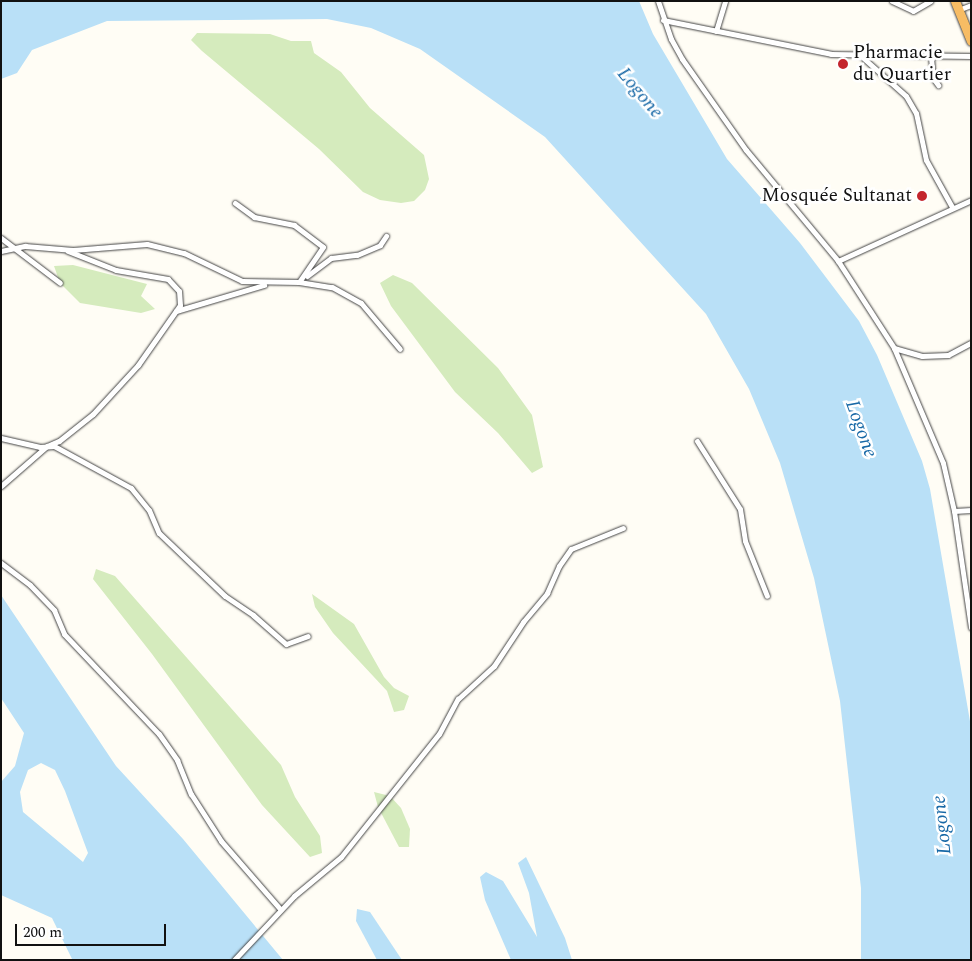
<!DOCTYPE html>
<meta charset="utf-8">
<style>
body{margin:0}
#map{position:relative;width:972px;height:961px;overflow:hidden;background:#fffdf5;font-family:Spectral,serif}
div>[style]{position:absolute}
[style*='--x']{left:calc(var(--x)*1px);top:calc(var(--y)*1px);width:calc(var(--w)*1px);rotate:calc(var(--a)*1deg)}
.green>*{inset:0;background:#d5ebbd}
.water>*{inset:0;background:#b9e0f7}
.roads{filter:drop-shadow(0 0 1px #444) drop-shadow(0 0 1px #444)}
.minor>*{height:5px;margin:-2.5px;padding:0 2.5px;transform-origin:2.5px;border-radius:2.5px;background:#fff}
.trunk>*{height:9px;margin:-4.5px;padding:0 4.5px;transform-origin:4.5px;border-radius:4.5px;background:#f7bc64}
.dots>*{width:14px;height:14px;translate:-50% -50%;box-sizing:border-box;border:2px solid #fff;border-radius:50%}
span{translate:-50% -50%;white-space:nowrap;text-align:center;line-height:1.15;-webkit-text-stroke:5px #fff;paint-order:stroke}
.poi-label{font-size:19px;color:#111}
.left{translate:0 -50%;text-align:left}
.right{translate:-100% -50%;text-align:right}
.water-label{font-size:20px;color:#1768a6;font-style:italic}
.frame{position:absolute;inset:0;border:2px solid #111;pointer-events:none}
.scale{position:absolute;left:15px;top:924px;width:151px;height:22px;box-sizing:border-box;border:2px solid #111;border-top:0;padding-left:6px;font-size:15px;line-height:18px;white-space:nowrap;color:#111;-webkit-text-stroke:4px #fff;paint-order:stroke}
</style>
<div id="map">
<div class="green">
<div style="clip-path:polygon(197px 33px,270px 34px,291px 41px,311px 41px,314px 53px,341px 72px,370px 108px,424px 155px,429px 179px,425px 190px,414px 201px,401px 203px,380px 200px,363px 192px,319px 149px,202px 51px,191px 40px)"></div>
<div style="clip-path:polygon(73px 265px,147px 284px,141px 296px,155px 309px,141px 313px,80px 303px,60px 283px,54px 266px)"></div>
<div style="clip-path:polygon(393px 275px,412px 283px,498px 368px,532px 415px,543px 467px,532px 473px,498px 433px,455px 392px,391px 306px,380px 283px)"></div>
<div style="clip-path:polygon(96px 569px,115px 576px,281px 765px,295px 797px,320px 836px,322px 853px,310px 857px,262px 805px,152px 654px,93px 579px)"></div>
<div style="clip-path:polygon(312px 594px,354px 624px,384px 677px,394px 688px,409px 696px,404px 710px,394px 712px,387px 691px,333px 633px,315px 607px)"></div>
<div style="clip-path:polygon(374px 792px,390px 796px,401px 808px,410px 829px,409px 847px,399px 847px,378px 807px)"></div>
</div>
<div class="water">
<div style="clip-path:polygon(1px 1px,639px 1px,653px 34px,727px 159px,800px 243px,859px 321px,877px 355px,922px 461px,930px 489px,971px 727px,971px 960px,861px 960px,861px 888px,840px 701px,814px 578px,780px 463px,749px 389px,706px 314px,545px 137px,420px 49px,371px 28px,327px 19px,107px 21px,32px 50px,17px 73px,1px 79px)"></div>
<div style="clip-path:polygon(evenodd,1px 595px,116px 766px,183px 839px,283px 960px,76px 960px,72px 959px,52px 918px,1px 895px,1px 782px,15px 766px,24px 733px,1px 698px,1px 595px,41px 763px,55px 770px,65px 791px,88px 853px,83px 862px,23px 812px,20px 792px,28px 770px,41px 763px)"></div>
<div style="clip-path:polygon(526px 857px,565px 938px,572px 960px,511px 960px,485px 900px,480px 877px,486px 872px,503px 881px,537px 937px,529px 893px,518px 863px)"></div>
<div style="clip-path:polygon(357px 909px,370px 912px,402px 960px,377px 960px,356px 921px)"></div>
</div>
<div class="roads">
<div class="minor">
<div style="--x:658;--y:1;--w:40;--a:71.1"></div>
<div style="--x:671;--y:39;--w:23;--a:61"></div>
<div style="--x:682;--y:59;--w:111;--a:54.9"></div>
<div style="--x:746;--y:150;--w:144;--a:50.3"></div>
<div style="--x:838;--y:261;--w:103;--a:57.2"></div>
<div style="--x:894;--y:348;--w:125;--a:66.9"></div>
<div style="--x:943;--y:463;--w:49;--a:77.1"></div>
<div style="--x:954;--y:511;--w:118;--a:81.7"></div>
<div style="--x:892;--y:1;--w:23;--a:25"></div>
<div style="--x:913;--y:11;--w:20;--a:-30"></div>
<div style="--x:958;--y:10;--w:14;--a:-21"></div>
<div style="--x:663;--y:20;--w:171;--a:11.4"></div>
<div style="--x:831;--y:54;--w:140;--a:0.8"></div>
<div style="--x:716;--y:31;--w:31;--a:-73"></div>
<div style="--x:861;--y:56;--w:60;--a:41.6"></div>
<div style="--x:906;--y:96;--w:20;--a:60"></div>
<div style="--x:916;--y:113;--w:48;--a:78"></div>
<div style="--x:926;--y:160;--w:54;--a:61"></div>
<div style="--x:931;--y:57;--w:21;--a:85"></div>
<div style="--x:933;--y:78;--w:9;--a:54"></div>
<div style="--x:235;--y:203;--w:24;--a:36"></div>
<div style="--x:254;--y:217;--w:41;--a:11.3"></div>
<div style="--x:294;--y:225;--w:36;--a:37"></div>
<div style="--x:323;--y:247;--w:42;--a:124.4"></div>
<div style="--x:1;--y:238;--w:74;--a:37.3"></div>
<div style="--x:1;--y:251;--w:25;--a:-12"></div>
<div style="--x:25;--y:246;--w:48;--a:4.8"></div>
<div style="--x:73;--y:250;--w:74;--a:-4.6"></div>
<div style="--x:147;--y:244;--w:38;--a:14"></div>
<div style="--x:184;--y:253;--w:64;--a:25.8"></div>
<div style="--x:242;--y:281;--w:57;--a:1"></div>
<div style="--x:299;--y:282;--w:33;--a:9"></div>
<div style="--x:332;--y:287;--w:33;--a:29"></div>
<div style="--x:361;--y:303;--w:60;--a:49.7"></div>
<div style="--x:838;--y:261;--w:146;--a:-24.6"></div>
<div style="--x:307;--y:276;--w:30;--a:-37"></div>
<div style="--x:331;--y:258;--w:26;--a:-7"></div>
<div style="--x:357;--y:255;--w:25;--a:-23"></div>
<div style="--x:380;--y:245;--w:11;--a:-56"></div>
<div style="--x:176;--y:311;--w:92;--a:-16.5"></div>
<div style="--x:894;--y:348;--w:29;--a:16"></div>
<div style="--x:922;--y:356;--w:26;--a:-2"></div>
<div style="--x:948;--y:355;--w:26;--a:-28"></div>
<div style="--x:1;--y:438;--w:40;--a:13"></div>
<div style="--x:40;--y:447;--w:14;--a:-4"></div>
<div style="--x:54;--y:446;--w:88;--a:28.6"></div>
<div style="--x:131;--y:488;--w:28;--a:51"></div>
<div style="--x:149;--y:510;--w:25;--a:67"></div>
<div style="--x:159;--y:533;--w:91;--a:43.7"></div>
<div style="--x:225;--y:596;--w:34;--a:34"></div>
<div style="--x:253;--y:615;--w:44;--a:41.3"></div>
<div style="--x:286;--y:644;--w:23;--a:-20"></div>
<div style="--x:697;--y:441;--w:80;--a:57.7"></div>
<div style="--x:740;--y:509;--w:32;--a:81"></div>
<div style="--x:745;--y:541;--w:59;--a:68.2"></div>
<div style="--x:1;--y:486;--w:61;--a:-41"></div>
<div style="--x:47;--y:446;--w:13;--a:-23"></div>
<div style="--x:59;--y:441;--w:43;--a:-38.5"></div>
<div style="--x:93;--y:414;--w:67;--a:-47.4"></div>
<div style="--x:138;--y:365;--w:73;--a:-55"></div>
<div style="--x:180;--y:305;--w:14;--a:-94"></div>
<div style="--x:179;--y:291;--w:16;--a:-133"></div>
<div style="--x:168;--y:279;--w:53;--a:-170.2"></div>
<div style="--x:116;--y:270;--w:52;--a:-158.4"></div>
<div style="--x:954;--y:511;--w:17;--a:-3"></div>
<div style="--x:1;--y:563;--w:36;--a:37"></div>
<div style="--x:30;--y:585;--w:35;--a:46"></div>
<div style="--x:54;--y:610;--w:26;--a:67"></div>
<div style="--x:64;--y:634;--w:138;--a:46.5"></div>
<div style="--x:159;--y:734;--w:32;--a:55"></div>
<div style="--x:177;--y:760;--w:37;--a:68"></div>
<div style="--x:191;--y:794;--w:56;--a:57.4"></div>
<div style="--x:221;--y:841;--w:91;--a:49"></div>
<div style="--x:234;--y:960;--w:88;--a:-46.8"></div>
<div style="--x:294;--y:896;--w:61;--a:-39.7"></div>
<div style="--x:341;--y:857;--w:157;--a:-51.5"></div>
<div style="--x:439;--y:734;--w:40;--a:-62"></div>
<div style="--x:458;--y:699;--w:49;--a:-42.5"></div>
<div style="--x:494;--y:666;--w:53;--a:-56.6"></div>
<div style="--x:523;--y:622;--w:38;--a:-50"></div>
<div style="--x:547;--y:593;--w:30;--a:-66"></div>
<div style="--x:559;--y:566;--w:21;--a:-55"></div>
<div style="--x:571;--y:549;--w:56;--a:-22"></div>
</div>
<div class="trunk">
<div style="--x:955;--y:1;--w:43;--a:68.2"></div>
</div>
</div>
<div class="dots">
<div style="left:843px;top:64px;background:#c4262e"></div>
<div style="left:922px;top:196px;background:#c4262e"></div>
</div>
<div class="poi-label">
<span class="left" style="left:853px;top:64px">Pharmacie<br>du Quartier</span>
<span class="right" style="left:912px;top:196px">Mosquée Sultanat</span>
</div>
<div class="water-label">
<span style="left:640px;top:93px;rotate:50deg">Logone</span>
<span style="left:861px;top:429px;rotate:70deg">Logone</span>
<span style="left:942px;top:825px;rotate:-96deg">Logone</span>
</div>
<div class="frame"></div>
<div class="scale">200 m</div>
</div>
